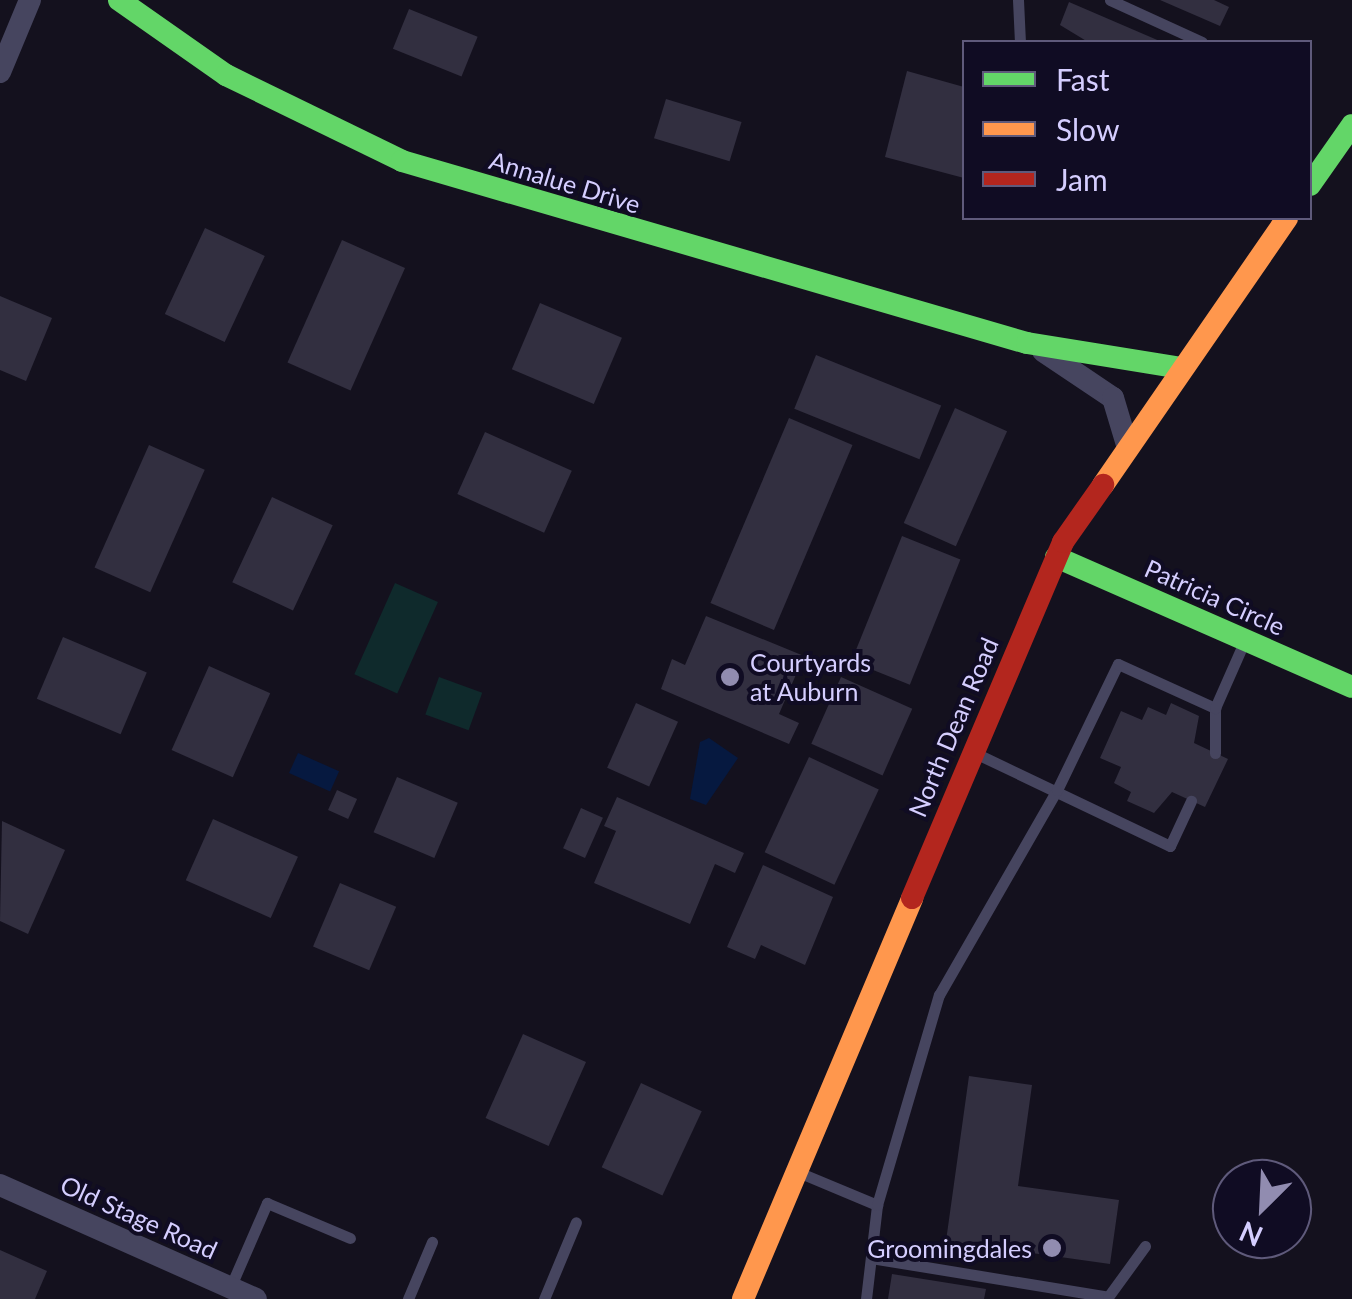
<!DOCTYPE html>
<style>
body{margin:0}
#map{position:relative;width:1352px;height:1299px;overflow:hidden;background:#14111e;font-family:Lato,sans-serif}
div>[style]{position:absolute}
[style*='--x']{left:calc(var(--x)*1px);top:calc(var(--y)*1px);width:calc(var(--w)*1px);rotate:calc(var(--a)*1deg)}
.green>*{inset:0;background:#0f2a2c;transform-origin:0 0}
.water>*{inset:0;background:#061940;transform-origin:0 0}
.building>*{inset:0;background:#322f40;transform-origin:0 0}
.lane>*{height:11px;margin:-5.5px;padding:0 5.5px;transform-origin:5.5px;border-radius:5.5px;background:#46455f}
.street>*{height:22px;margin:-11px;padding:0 11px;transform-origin:11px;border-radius:11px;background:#46455f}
.fast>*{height:22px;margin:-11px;padding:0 11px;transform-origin:11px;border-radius:11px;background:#63d668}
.slow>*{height:22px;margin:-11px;padding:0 11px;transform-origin:11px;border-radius:11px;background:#ff974d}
.jam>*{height:22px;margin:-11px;padding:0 11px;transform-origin:11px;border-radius:11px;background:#b3261e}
.dots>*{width:28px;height:28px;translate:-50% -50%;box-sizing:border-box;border:5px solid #100c23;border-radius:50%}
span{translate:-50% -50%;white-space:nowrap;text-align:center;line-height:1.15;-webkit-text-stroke:8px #100c23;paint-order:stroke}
.street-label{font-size:25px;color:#d5ceff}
.poi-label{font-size:25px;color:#d5ceff}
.left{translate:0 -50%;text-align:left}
.right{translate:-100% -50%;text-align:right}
.legend{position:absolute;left:962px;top:40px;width:350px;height:180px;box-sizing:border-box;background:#100c23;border:2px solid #5f5a7b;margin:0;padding:12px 18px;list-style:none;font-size:30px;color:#d5ceff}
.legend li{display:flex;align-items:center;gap:20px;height:50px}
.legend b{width:50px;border:2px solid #5f5a7b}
.north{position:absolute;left:1212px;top:1159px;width:100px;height:100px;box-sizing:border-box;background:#100c23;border:2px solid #5f5a7b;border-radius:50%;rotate:204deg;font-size:28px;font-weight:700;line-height:40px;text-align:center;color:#d5ceff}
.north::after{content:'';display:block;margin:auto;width:35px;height:45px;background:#918cb0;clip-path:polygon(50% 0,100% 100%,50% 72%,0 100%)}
</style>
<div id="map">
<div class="green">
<div style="left:395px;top:583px;width:47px;height:100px;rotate:24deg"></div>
<div style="left:439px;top:677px;width:46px;height:40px;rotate:20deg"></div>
</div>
<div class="water">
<div style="clip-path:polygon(709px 738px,738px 758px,706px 805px,690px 799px,700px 742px)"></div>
<div style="left:298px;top:753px;width:45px;height:22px;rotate:24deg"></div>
</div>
<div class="building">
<div style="clip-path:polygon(1160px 0,1214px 0,1229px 7px,1220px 26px)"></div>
<div style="clip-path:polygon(1069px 2px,1162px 42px,1088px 42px,1060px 25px)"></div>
<div style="left:409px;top:9px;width:74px;height:43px;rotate:22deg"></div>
<div style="clip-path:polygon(907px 71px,964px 87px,964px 178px,885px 157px)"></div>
<div style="left:666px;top:99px;width:79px;height:41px;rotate:17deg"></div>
<div style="left:205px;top:228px;width:66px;height:95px;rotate:25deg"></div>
<div style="left:342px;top:240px;width:69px;height:134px;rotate:24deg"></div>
<div style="clip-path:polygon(0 296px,52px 318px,26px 381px,0 370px)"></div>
<div style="left:540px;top:303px;width:89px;height:72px;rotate:23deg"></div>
<div style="left:816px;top:355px;width:135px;height:58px;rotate:22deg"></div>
<div style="left:955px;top:408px;width:57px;height:126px;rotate:24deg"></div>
<div style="left:789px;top:418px;width:69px;height:201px;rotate:23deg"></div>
<div style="left:485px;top:432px;width:95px;height:68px;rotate:24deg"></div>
<div style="left:149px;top:445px;width:61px;height:134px;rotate:24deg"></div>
<div style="left:272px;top:497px;width:67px;height:94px;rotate:25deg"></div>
<div style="left:902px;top:536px;width:63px;height:135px;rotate:22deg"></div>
<div style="clip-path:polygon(706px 616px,804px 656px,779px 714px,799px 723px,789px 744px,661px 689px,672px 659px,685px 665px)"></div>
<div style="left:63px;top:637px;width:91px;height:67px;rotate:23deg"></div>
<div style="left:209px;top:666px;width:67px;height:92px;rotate:24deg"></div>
<div style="left:841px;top:677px;width:78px;height:73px;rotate:24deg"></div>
<div style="left:636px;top:703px;width:46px;height:71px;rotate:24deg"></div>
<div style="clip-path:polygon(1171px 703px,1199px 716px,1194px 743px,1228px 759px,1205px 807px,1172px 792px,1154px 813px,1127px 801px,1131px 792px,1114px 783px,1121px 767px,1100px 758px,1121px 711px,1142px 720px,1148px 707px,1166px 715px)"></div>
<div style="left:809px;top:757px;width:77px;height:105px;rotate:25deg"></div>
<div style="left:397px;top:777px;width:66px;height:60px;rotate:23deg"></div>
<div style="left:337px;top:790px;width:22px;height:22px;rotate:24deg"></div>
<div style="clip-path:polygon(617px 797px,744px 853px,735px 873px,715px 864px,690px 924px,594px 883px,616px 831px,604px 826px)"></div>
<div style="left:581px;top:808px;width:24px;height:44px;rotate:24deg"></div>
<div style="left:213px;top:819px;width:93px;height:67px;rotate:24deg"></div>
<div style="clip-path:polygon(2px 821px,65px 850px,28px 934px,0 921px)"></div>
<div style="clip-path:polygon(763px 865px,833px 897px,805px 965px,761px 945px,755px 959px,727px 947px)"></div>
<div style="left:340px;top:883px;width:61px;height:69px;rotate:23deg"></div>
<div style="left:523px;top:1034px;width:69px;height:92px;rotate:24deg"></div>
<div style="clip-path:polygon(969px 1076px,1032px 1085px,1018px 1186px,1119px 1200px,1110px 1264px,946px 1241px)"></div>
<div style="left:641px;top:1083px;width:67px;height:93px;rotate:25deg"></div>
<div style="clip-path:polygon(0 1250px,47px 1271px,35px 1299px,0 1299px)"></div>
<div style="clip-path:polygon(892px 1274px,986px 1289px,984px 1299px,888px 1299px)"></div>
</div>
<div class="lane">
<div style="--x:1018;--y:0;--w:42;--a:87.3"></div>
<div style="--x:1110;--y:0;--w:101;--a:24.5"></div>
<div style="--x:975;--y:753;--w:216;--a:25.5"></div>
<div style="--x:1170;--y:846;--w:50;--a:-65"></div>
<div style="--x:1215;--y:753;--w:45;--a:-90"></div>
<div style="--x:798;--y:1172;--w:86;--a:22.7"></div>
<div style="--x:871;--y:1258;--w:240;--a:9.3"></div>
<div style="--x:1108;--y:1297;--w:63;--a:-54"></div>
<div style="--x:230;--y:1288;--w:93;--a:-66.5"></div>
<div style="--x:267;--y:1203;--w:90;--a:22.9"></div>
<div style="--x:408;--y:1299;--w:62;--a:-67.2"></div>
<div style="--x:544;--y:1299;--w:83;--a:-67.4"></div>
<div style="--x:866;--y:1299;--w:95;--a:-83.3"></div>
<div style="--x:877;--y:1205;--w:219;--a:-73.6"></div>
<div style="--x:939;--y:995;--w:237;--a:-60.1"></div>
<div style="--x:1057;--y:790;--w:140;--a:-64.2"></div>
<div style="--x:1118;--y:664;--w:107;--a:24.4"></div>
<div style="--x:1215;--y:708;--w:74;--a:-66.2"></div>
</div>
<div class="street">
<div style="--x:0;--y:72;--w:78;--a:-67.4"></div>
<div style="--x:1043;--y:351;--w:84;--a:33.9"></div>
<div style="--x:1113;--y:398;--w:52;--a:73.3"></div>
<div style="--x:0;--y:1185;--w:280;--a:24"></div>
</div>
<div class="fast">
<div style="--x:119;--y:0;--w:131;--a:35"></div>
<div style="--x:226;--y:75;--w:196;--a:26"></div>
<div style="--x:402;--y:161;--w:651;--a:16.24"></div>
<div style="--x:1027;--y:343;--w:157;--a:9.2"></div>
<div style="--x:1310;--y:185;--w:73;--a:-55"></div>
<div style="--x:1056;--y:557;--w:323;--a:23.7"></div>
</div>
<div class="slow">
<div style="--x:1103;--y:485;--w:324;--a:-55.4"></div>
<div style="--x:743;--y:1299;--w:435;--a:-67.1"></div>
</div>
<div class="jam">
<div style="--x:912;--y:898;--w:387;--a:-67"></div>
<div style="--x:1063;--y:542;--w:70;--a:-54.9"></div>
</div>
<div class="dots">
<div style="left:730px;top:677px;background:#918cb0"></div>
<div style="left:1052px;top:1248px;background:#918cb0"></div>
</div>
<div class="street-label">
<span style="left:565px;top:182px;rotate:17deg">Annalue Drive</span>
<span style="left:1215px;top:597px;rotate:24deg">Patricia Circle</span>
<span style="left:953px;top:727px;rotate:-67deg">North Dean Road</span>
<span style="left:139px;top:1217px;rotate:24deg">Old Stage Road</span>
</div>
<div class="poi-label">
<span class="left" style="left:750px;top:677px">Courtyards<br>at Auburn</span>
<span class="right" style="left:1032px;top:1248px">Groomingdales</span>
</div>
<ul class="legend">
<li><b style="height:12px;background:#63d668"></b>Fast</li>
<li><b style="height:12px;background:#ff974d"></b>Slow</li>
<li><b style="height:12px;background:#b3261e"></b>Jam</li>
</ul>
<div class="north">N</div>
</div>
